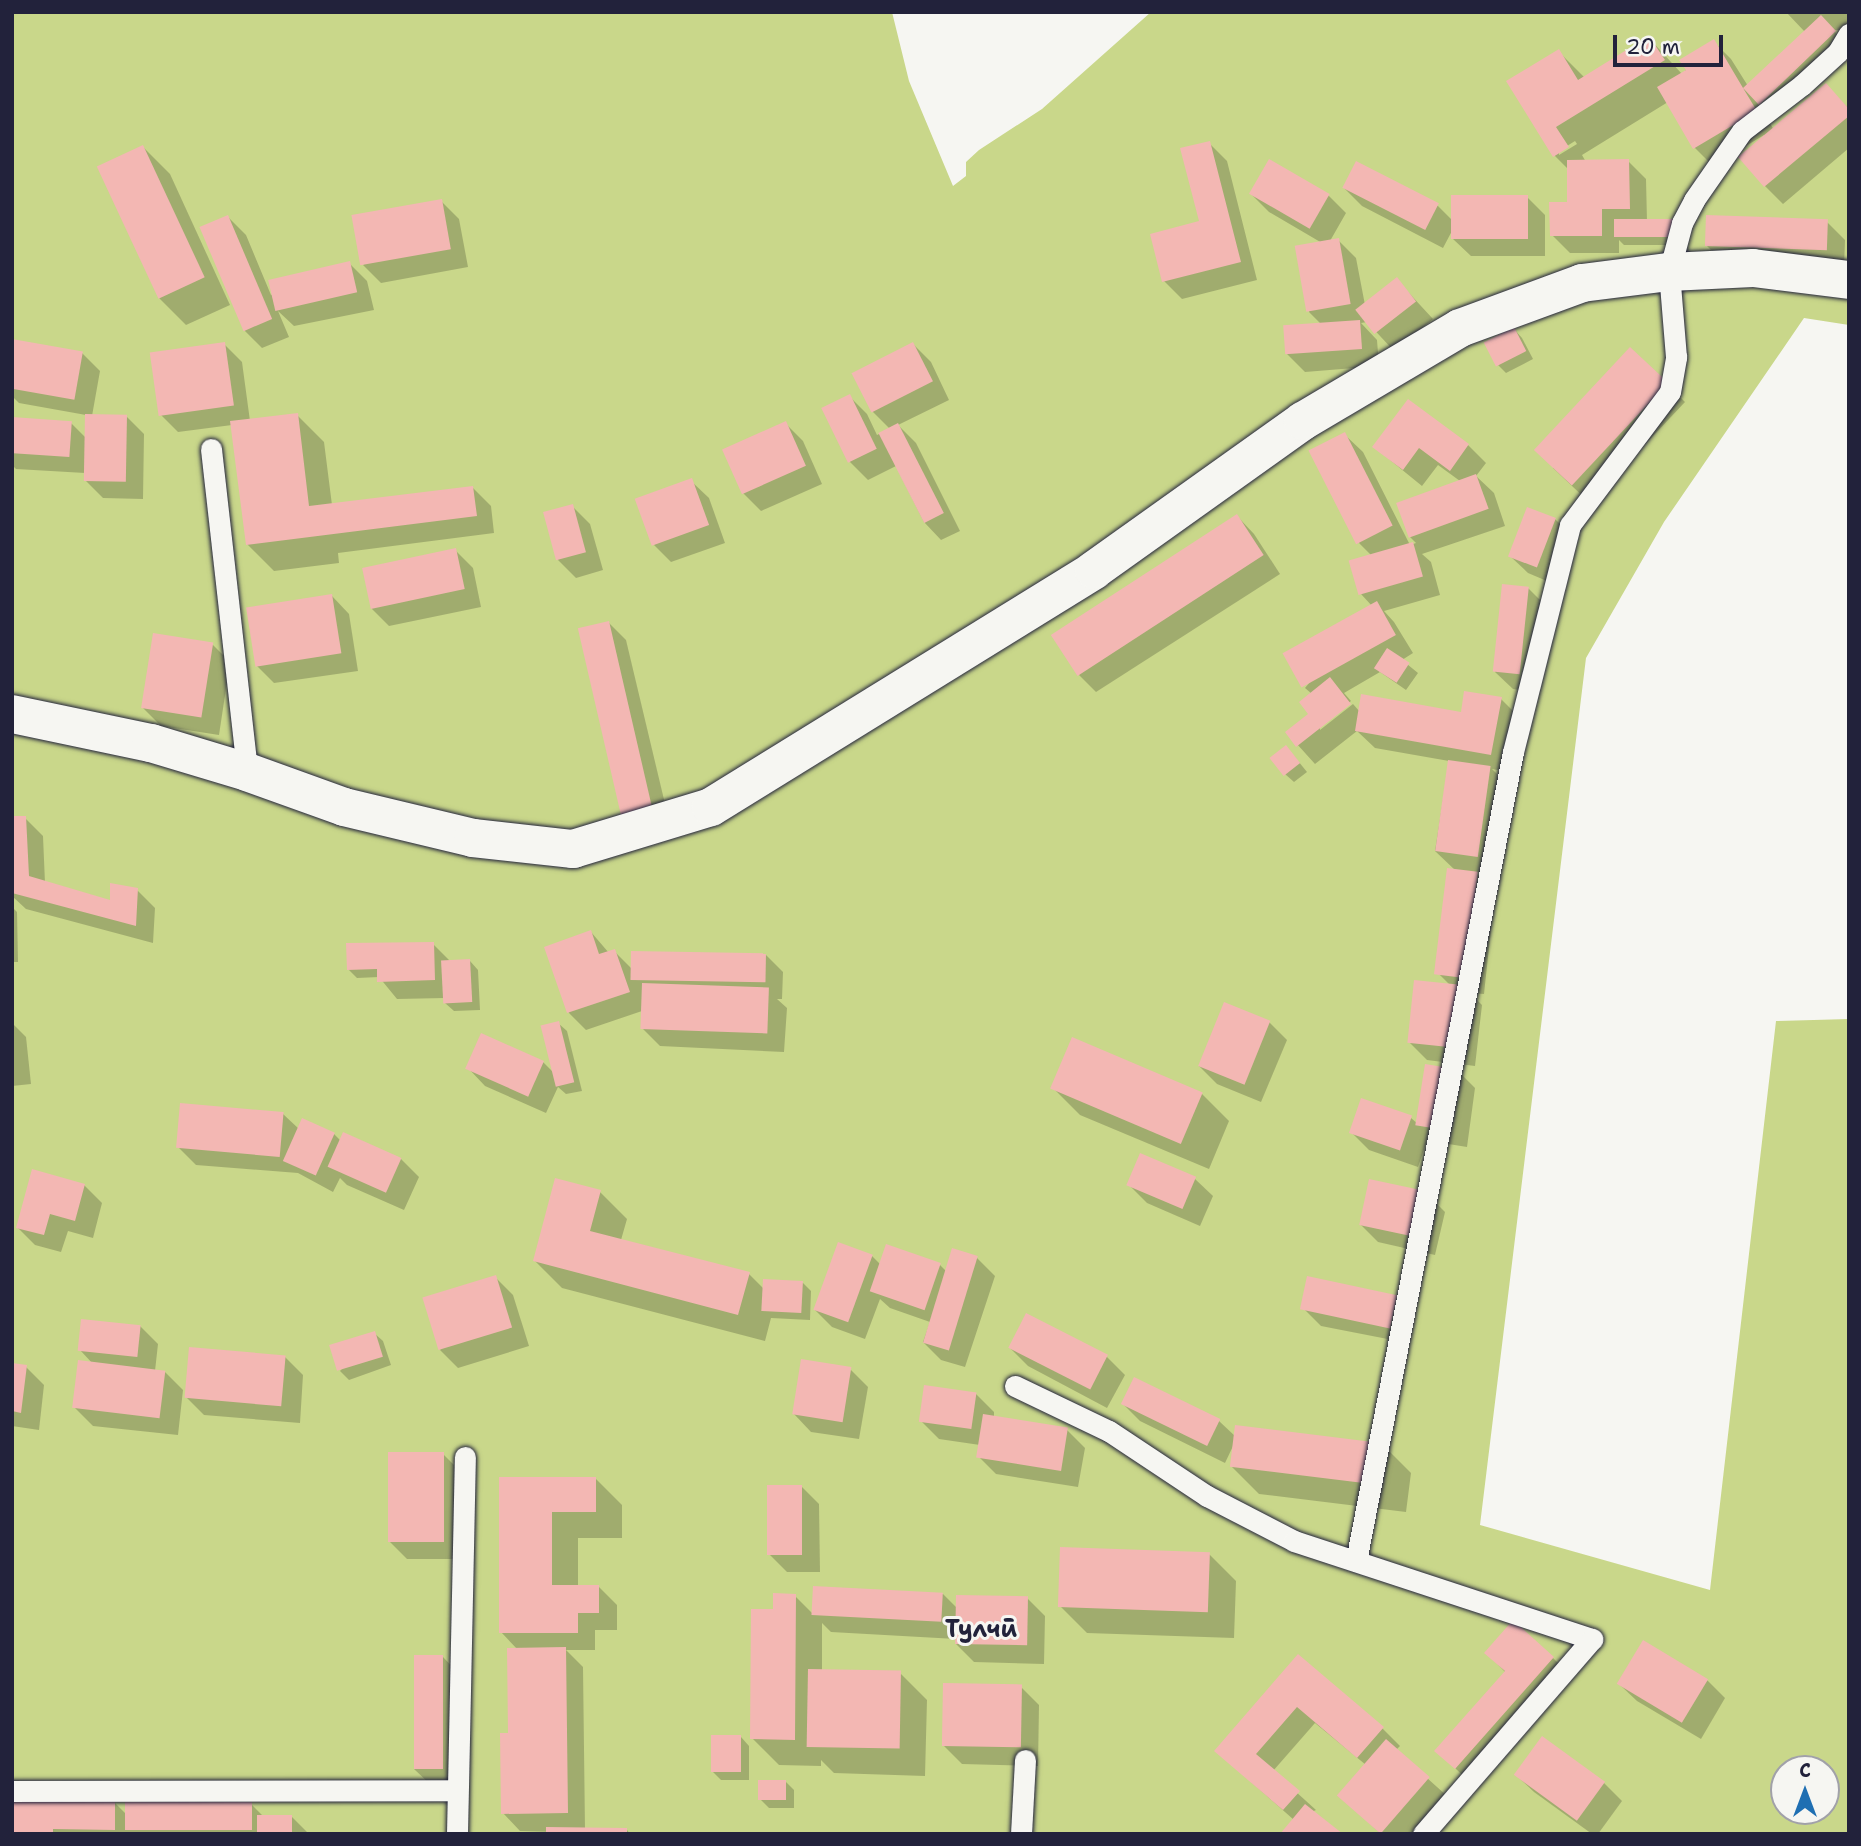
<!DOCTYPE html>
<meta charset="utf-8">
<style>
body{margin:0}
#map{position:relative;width:1861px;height:1846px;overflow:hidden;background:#f6f6f2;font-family:"Shantell Sans",sans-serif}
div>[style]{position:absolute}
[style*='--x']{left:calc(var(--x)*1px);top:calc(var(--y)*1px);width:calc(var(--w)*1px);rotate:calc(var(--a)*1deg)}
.green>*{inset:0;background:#c9d78a}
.shadow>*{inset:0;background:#0003}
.building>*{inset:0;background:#f3b7b3;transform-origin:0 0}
.roads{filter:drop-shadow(0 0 2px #22223b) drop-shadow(0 0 2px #22223b)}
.service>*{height:21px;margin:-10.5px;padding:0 10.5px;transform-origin:10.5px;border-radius:10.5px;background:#f6f6f2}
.tertiary>*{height:38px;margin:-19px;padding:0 19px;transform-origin:19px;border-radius:19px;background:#f6f6f2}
span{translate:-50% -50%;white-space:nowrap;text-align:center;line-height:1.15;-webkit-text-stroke:6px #f6f6f2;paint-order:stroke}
.quarter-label{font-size:24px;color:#22223b;font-weight:700}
.frame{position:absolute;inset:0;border:14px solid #22223b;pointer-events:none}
.north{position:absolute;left:1770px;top:1755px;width:70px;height:70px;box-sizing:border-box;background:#f6f6f2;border:2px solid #a1a1a9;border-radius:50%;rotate:0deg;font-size:19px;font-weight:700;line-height:28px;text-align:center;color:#22223b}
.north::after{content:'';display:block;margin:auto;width:24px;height:32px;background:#1f6fb2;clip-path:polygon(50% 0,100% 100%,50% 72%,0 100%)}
.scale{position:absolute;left:1613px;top:35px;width:110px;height:32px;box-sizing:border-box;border:4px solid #22223b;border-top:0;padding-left:9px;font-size:21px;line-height:24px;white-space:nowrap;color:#22223b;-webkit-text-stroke:5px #f6f6f2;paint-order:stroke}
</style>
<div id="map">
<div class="green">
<div style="clip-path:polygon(evenodd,12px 12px,892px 12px,909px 81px,953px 186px,966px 176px,966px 162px,979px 150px,1042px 109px,1151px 12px,1849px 12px,1849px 325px,1804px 318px,1664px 522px,1586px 658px,1480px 1525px,1710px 1590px,1776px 1021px,1849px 1019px,1849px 1834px,12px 1834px,12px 12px,1784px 1769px,1826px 1769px,1826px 1811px,1784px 1811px,1784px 1769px)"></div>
</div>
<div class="shadow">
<div style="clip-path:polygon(evenodd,1786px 12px,1849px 12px,1849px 30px,1833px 30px,1843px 40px,1769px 112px,1757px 102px,1774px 130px,1826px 85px,1849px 109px,1849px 148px,1783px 204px,1765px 186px,1764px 135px,1713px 166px,1695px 148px,1668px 102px,1582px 155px,1586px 162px,1628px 161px,1646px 179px,1647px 221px,1682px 245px,1624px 245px,1619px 240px,1619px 253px,1570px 253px,1552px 235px,1569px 204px,1569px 170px,1555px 156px,1558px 51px,1585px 78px,1649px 38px,1682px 74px,1713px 41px,1731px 59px,1748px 86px,1805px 32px,1786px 12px,1575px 141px,1577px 144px,1559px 155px,1559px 151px,1575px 141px)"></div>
<div style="clip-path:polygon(1209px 143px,1227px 161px,1257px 280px,1182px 299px,1164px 281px,1201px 223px)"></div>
<div style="clip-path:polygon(143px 147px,170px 174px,230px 305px,186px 325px,159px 298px)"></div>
<div style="clip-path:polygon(1357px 163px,1438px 206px,1453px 221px,1527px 197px,1545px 215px,1545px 256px,1471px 256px,1453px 239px,1453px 229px,1443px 248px,1362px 206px,1344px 188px)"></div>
<div style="clip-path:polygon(1251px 194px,1328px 195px,1346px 213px,1330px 241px,1338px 240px,1356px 258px,1365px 305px,1397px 280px,1433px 319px,1394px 351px,1367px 322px,1361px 323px,1377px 340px,1379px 366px,1305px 372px,1287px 354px,1322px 325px,1309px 312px,1322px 243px,1269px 212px)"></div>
<div style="clip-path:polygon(441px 201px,459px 219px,468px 267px,381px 283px,363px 265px)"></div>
<div style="clip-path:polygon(228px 217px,246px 235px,271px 295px,349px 263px,367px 281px,374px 310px,294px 326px,278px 311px,289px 337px,262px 348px,244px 330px)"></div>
<div style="clip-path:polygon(1827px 222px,1845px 240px,1844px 268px,1724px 263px,1706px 245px)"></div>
<div style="clip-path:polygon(1514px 329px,1522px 338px,1533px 359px,1506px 373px,1498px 365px)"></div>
<div style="clip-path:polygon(12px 341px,82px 353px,100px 371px,92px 416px,126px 416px,144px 434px,143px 499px,103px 498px,85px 480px,85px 473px,16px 469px,12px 465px,12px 419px,71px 423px,86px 438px,86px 415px,19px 403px,12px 396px)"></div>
<div style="clip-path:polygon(224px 344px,242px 362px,250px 421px,297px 415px,324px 442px,332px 505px,473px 488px,491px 506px,494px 533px,338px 553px,339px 563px,274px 571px,247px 544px,232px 425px,178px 432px,160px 414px)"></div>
<div style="clip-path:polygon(913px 344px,931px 362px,949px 400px,898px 425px,916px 443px,960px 531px,941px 540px,924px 522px,896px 466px,868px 480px,850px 462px,849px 396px,867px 414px,877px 435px,890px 429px,872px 411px)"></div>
<div style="clip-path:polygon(1667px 384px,1685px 402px,1590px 503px,1553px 468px)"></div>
<div style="clip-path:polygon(1408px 401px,1468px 445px,1486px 463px,1476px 476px,1494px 493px,1505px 526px,1422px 554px,1431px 562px,1440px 595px,1384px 611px,1394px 622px,1413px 653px,1402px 660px,1418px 673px,1406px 690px,1380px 672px,1344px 693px,1351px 701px,1320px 726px,1320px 730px,1353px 704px,1360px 712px,1462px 714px,1501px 699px,1519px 717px,1509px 772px,1492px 769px,1509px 786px,1494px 875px,1475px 872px,1495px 892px,1484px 994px,1470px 993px,1482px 1005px,1475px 1066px,1427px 1060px,1409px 1042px,1450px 985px,1438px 973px,1456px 871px,1435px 851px,1449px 761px,1375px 748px,1357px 731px,1315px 764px,1287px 733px,1310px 714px,1312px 694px,1305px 688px,1372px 606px,1361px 594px,1372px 556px,1359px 543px,1345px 435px,1363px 452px,1410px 545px,1416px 543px,1408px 535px,1460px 481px,1438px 465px,1422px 486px,1374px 447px)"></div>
<div style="clip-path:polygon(785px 423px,803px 441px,822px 484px,761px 511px,743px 493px)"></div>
<div style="clip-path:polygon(691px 481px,709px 498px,725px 543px,671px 562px,654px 545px)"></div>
<div style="clip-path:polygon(572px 506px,590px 524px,603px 570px,576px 578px,558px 560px)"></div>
<div style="clip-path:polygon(1237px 516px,1254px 534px,1280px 574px,1096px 692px,1078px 674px)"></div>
<div style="clip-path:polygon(1555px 519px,1573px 537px,1554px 584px,1528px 573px,1510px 556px)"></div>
<div style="clip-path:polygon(455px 550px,473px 568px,481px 607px,389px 626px,371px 608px)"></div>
<div style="clip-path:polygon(1528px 588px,1546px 606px,1537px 692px,1513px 689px,1495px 672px)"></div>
<div style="clip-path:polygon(332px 596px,349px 614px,358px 671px,274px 683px,256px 665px)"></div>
<div style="clip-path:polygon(608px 622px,626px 640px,671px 829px,643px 836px)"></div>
<div style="clip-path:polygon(212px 644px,230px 662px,219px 735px,161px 726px,143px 708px)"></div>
<div style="clip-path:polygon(1294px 756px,1307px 772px,1294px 782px,1285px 774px)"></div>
<div style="clip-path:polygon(12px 818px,25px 818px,43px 836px,45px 883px,112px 902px,137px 890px,155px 908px,153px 943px,26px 909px,12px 896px)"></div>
<div style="clip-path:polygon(12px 907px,17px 912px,18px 962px,12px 962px)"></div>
<div style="clip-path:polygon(591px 932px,609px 953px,614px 951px,632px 969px,765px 954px,783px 972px,782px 999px,777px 999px,787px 1008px,784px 1052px,660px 1046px,642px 1028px,642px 1011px,586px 1030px,569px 1013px,546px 948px)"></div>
<div style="clip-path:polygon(433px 944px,451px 962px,470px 961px,478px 970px,480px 1010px,454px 1011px,445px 1003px,445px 998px,397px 999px,379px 977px,357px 978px,348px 969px)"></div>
<div style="clip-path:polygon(1269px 1022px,1287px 1040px,1261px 1102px,1217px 1084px,1199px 1066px)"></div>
<div style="clip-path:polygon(12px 1023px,26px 1037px,31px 1084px,12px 1086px)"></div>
<div style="clip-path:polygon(558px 1023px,567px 1031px,582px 1091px,566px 1094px,558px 1087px,546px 1113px,485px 1086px,468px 1068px,543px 1062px,554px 1073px)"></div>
<div style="clip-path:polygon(1457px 1070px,1475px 1088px,1467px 1147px,1436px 1142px,1429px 1135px,1418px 1167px,1369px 1150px,1351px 1132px,1411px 1118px,1418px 1124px)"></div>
<div style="clip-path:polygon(1053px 1088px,1202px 1094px,1229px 1121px,1209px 1169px,1080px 1115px)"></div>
<div style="clip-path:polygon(283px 1114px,299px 1129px,334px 1134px,341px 1141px,401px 1159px,419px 1177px,404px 1210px,347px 1185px,340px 1178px,333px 1192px,298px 1173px,196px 1165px,178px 1147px)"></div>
<div style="clip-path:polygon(1195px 1179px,1213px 1196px,1200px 1226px,1147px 1203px,1129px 1185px)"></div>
<div style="clip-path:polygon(84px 1185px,102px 1203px,93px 1238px,68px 1231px,61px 1252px,35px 1245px,18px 1228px)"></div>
<div style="clip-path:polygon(600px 1192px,627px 1219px,621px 1240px,749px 1274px,764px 1289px,803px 1283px,811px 1291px,810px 1320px,771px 1318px,765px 1341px,562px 1288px,535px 1261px)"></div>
<div style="clip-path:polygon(1427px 1194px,1445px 1212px,1435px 1255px,1378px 1242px,1360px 1224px)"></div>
<div style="clip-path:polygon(872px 1256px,881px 1265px,940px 1265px,946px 1271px,977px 1258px,995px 1276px,965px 1367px,941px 1360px,923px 1342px,930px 1322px,890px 1308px,880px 1299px,865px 1339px,832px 1327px,814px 1309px)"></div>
<div style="clip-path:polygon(495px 1277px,513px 1295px,529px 1346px,458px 1368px,440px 1350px)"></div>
<div style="clip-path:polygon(1396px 1296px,1408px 1343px,1321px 1326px,1303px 1308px)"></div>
<div style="clip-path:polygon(140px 1326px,158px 1344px,155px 1371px,165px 1372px,183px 1390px,178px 1435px,93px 1426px,75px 1408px,93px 1364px,80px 1350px)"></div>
<div style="clip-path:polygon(374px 1333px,383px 1341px,391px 1365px,349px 1380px,340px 1371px)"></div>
<div style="clip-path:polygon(1010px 1348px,1107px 1357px,1125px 1375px,1107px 1408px,1028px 1366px)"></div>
<div style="clip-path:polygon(285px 1357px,303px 1375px,300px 1423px,204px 1415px,186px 1397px)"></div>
<div style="clip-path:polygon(12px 1365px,26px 1367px,44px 1385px,39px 1430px,12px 1426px)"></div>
<div style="clip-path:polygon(850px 1369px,868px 1387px,859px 1439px,811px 1432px,794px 1414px)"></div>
<div style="clip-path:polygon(976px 1394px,994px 1412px,994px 1418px,1067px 1430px,1085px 1448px,1078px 1487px,996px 1474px,978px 1456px,980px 1445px,939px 1439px,921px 1421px)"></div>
<div style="clip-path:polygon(1122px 1403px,1219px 1421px,1236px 1437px,1384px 1446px,1411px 1473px,1406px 1512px,1259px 1494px,1232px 1467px,1234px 1444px,1225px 1463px,1140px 1421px)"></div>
<div style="clip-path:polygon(443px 1454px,461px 1472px,460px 1559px,407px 1559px,389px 1541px)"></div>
<div style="clip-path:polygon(501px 1478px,595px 1478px,622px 1505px,622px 1538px,578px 1538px,578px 1587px,599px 1587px,617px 1605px,617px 1630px,595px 1630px,595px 1650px,566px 1650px,583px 1667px,585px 1829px,627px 1830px,630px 1834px,520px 1831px,503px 1813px,518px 1650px,501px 1632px)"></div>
<div style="clip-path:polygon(801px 1486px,819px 1504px,820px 1572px,787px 1572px,769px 1554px)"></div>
<div style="clip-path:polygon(1209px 1554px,1236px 1581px,1234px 1638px,1087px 1633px,1060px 1606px)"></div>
<div style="clip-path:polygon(943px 1594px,957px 1608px,1027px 1598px,1045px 1616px,1044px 1664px,974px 1662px,956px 1644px,956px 1639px,831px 1632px,822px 1623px,822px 1671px,900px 1673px,927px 1700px,925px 1776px,834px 1773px,821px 1760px,821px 1766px,779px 1765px,752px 1738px,775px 1611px,795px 1596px,813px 1614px)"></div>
<div style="clip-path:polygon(1644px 1643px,1707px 1680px,1725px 1698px,1701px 1739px,1637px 1701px,1619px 1684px)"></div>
<div style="clip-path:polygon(1487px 1653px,1553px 1658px,1571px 1676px,1474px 1786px,1437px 1751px,1506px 1673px)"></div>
<div style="clip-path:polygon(1298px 1656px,1382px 1728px,1400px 1746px,1396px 1750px,1447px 1796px,1414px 1834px,1381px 1834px,1340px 1796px,1366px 1765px,1315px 1723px,1273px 1771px,1316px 1810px,1294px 1820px,1216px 1751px)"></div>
<div style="clip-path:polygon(443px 1657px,460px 1675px,459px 1787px,432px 1786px,414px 1769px)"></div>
<div style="clip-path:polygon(1021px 1687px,1039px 1705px,1038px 1766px,962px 1764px,944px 1746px)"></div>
<div style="clip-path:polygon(741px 1737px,749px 1746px,749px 1780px,721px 1780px,712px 1771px)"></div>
<div style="clip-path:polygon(1516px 1775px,1604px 1783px,1622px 1801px,1598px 1834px,1592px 1834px,1534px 1792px)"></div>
<div style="clip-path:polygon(785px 1781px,794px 1790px,794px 1808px,769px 1808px,760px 1799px)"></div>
<div style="clip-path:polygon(114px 1802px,126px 1814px,252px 1805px,263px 1816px,291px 1816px,309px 1834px,12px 1834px)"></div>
</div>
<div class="building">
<div style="clip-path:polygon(1821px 15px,1836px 31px,1759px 105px,1743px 88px,1757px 111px,1693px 149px,1657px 87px,1686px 70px,1679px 60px,1714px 39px,1743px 88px)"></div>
<div style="clip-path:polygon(1649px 36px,1665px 60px,1556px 127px,1569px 147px,1553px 157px,1506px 81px,1559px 49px,1578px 80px)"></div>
<div style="clip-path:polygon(1826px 83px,1849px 109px,1849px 116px,1764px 187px,1738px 157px)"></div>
<div style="clip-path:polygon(1210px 141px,1241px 262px,1162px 282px,1150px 234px,1199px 221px,1180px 148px)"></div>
<div style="left:143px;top:145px;width:146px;height:51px;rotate:65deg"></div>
<div style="left:1269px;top:159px;width:70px;height:40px;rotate:30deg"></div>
<div style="clip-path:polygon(1629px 159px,1630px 209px,1602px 209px,1602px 236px,1550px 236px,1549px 202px,1567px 202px,1567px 160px)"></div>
<div style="left:1356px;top:161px;width:93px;height:30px;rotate:27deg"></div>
<div style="left:1528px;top:195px;width:44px;height:77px;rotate:90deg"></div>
<div style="left:442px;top:199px;width:51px;height:92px;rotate:80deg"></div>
<div style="left:228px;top:215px;width:113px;height:31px;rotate:67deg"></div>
<div style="left:1706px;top:215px;width:122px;height:31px;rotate:2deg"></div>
<div style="left:1614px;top:219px;width:60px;height:18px"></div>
<div style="left:1339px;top:238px;width:67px;height:45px;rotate:80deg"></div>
<div style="left:350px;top:261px;width:32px;height:84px;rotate:77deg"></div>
<div style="left:1397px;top:277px;width:31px;height:53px;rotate:52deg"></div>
<div style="left:1360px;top:320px;width:29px;height:77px;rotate:86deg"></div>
<div style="left:1514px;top:327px;width:27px;height:34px;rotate:63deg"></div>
<div style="left:12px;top:339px;width:72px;height:49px;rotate:10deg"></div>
<div style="left:225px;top:342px;width:64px;height:76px;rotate:82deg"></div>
<div style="left:913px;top:342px;width:44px;height:69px;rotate:63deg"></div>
<div style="left:1630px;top:347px;width:52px;height:141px;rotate:43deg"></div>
<div style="left:850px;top:394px;width:61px;height:32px;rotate:64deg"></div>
<div style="clip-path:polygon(1408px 399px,1469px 444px,1450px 471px,1419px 448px,1403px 470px,1372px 447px)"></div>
<div style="clip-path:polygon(298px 413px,309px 506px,473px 486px,477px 516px,246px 545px,230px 421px)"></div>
<div style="left:85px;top:414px;width:42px;height:67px;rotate:1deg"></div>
<div style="left:12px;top:417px;width:60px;height:36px;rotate:4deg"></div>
<div style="left:786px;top:421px;width:49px;height:70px;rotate:66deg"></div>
<div style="left:898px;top:423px;width:101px;height:22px;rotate:63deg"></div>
<div style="left:1345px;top:432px;width:105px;height:41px;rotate:63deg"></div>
<div style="left:1476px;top:474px;width:37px;height:85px;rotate:70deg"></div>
<div style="left:692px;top:478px;width:50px;height:61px;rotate:70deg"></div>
<div style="left:573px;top:504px;width:50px;height:31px;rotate:75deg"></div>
<div style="left:1527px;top:507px;width:31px;height:53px;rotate:21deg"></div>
<div style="left:1237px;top:514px;width:49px;height:222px;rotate:57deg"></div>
<div style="left:1413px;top:542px;width:36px;height:67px;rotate:74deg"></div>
<div style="left:456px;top:548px;width:42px;height:96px;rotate:78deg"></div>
<div style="left:1502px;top:584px;width:27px;height:88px;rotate:6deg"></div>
<div style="left:332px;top:594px;width:60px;height:87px;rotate:81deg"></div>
<div style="left:1377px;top:601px;width:39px;height:108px;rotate:61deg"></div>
<div style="left:609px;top:621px;width:196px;height:32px;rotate:77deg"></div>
<div style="left:153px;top:633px;width:61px;height:76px;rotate:9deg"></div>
<div style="left:1387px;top:648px;width:27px;height:24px;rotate:33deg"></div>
<div style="clip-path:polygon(1330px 677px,1351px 704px,1296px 747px,1285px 732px,1308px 714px,1299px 702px)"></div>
<div style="clip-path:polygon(1464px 691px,1502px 697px,1491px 755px,1355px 731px,1361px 694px,1461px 712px)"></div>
<div style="left:1286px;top:745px;width:23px;height:21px;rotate:52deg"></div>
<div style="left:1448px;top:760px;width:43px;height:92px;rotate:8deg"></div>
<div style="clip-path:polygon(12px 816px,26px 816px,29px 876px,110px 900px,110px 883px,138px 888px,136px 926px,12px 893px)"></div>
<div style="left:1447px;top:868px;width:31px;height:107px;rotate:7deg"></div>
<div style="clip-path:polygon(591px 930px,599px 954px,615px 949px,630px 992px,567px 1013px,544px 947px)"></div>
<div style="clip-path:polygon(434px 942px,435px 980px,377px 982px,377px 969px,347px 970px,346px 943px)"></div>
<div style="left:631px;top:951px;width:135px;height:29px;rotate:1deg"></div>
<div style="left:470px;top:959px;width:43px;height:29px;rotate:87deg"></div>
<div style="left:1414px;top:980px;width:51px;height:63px;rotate:6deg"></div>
<div style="left:642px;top:983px;width:127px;height:46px;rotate:2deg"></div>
<div style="left:1224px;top:1002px;width:50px;height:69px;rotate:22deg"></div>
<div style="left:559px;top:1021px;width:63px;height:19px;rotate:76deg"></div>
<div style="left:481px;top:1033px;width:69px;height:39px;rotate:24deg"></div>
<div style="left:1072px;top:1037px;width:142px;height:56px;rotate:23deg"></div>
<div style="left:1425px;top:1064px;width:33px;height:62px;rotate:9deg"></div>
<div style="left:1361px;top:1098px;width:54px;height:37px;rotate:19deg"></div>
<div style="left:180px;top:1103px;width:104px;height:45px;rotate:5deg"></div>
<div style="left:302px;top:1118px;width:36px;height:47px;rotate:24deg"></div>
<div style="left:343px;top:1132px;width:64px;height:38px;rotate:24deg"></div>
<div style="left:1140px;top:1153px;width:61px;height:35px;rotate:23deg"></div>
<div style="clip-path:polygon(32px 1169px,85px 1184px,75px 1221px,50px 1214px,44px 1235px,16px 1228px)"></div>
<div style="clip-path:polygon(555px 1178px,601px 1190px,590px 1231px,750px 1272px,738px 1315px,533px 1261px)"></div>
<div style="left:1369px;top:1179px;width:60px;height:47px;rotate:12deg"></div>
<div style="left:838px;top:1242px;width:37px;height:72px;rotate:20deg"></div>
<div style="left:886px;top:1244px;width:58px;height:50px;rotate:19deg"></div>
<div style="left:952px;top:1248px;width:27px;height:99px;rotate:17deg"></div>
<div style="left:496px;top:1275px;width:55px;height:77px;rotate:73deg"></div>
<div style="left:1307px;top:1276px;width:92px;height:34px;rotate:12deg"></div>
<div style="left:763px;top:1279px;width:40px;height:32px;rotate:3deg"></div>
<div style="left:1026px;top:1313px;width:92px;height:39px;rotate:27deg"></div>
<div style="left:81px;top:1319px;width:60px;height:32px;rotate:6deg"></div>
<div style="left:375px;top:1331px;width:27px;height:48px;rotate:73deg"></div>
<div style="left:189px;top:1347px;width:97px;height:51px;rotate:5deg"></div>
<div style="left:801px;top:1359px;width:51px;height:56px;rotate:9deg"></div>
<div style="left:78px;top:1360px;width:88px;height:48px;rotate:7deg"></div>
<div style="clip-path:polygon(12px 1363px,27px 1365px,21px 1413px,12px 1411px)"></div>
<div style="left:1134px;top:1377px;width:96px;height:30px;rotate:26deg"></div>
<div style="left:924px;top:1385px;width:53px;height:37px;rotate:8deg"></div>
<div style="left:983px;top:1414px;width:86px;height:44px;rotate:9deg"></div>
<div style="left:1235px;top:1425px;width:151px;height:42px;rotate:7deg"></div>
<div style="left:388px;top:1452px;width:56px;height:90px"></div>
<div style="clip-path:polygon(499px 1477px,596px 1477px,596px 1512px,552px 1512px,552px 1585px,599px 1585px,599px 1613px,578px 1613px,578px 1633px,499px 1633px)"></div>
<div style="left:767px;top:1485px;width:35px;height:70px"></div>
<div style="left:1060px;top:1547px;width:150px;height:60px;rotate:2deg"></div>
<div style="left:813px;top:1586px;width:130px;height:29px;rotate:3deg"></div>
<div style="clip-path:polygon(773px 1593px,796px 1594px,795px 1740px,750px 1739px,751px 1609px,773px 1609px)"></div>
<div style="left:956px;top:1595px;width:72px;height:49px;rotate:1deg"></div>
<div style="clip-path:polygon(1513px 1620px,1554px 1657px,1455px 1769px,1434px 1751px,1505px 1671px,1484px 1653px)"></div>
<div style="left:1643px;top:1640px;width:76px;height:51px;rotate:31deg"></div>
<div style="clip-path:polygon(566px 1647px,568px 1813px,501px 1814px,500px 1733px,508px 1733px,507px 1648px)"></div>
<div style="clip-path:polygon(1298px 1654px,1384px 1727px,1357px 1758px,1297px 1707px,1256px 1754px,1300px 1791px,1283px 1810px,1214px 1751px)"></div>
<div style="left:414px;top:1655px;width:29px;height:114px"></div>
<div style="left:808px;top:1669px;width:93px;height:78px;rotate:1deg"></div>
<div style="left:943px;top:1683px;width:79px;height:63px;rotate:1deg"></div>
<div style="left:711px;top:1735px;width:30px;height:37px"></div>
<div style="left:1542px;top:1736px;width:78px;height:48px;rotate:36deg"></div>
<div style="left:1386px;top:1739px;width:58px;height:75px;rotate:41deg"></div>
<div style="left:758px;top:1780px;width:28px;height:20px"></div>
<div style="clip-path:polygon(12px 1799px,115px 1801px,115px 1830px,53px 1829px,53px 1834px,12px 1834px)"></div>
<div style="left:125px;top:1802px;width:127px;height:28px"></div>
<div style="clip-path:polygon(1305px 1804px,1343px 1834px,1280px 1834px)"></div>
<div style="left:257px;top:1815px;width:35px;height:19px"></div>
<div style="clip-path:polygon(546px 1827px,627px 1828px,627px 1834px,546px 1834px)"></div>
</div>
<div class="roads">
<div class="service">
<div style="--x:211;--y:449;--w:325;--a:83.6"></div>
<div style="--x:1015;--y:1386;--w:104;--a:25.6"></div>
<div style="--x:1109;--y:1431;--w:118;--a:33.6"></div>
<div style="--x:1207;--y:1496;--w:98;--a:27.3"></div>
<div style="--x:1294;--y:1541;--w:314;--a:18.2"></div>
<div style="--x:1592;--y:1639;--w:258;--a:130.9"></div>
<div style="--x:1356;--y:1561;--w:824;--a:-79.02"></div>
<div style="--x:1513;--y:752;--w:234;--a:-75.9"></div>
<div style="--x:1570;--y:525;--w:166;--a:-53.1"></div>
<div style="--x:1670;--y:392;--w:36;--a:-80"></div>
<div style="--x:1676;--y:357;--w:85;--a:-94.7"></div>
<div style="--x:1669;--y:272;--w:51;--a:-75.1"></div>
<div style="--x:1682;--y:223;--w:26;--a:-62"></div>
<div style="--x:1694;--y:200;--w:84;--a:-55.2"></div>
<div style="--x:1742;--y:131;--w:76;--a:-37.5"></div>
<div style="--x:1802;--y:85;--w:49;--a:-42.5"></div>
<div style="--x:1838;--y:52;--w:21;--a:-59"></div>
<div style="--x:12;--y:1791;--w:445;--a:-0.1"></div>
<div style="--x:457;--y:1834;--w:377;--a:-88.8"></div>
<div style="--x:1021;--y:1834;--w:74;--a:-86.9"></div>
</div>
<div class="tertiary">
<div style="--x:12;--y:714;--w:142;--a:11.8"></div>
<div style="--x:151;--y:743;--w:100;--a:16.8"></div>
<div style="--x:247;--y:772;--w:103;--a:19.8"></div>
<div style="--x:344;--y:807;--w:133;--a:13.5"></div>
<div style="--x:473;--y:838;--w:101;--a:6.3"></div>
<div style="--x:573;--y:849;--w:144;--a:-16.9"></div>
<div style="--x:711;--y:807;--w:450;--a:-31.7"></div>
<div style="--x:1094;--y:570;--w:257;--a:-35.5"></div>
<div style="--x:1303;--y:421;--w:182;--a:-30.6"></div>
<div style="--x:1460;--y:328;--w:130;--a:-20.2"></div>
<div style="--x:1582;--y:283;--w:88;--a:-7.2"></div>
<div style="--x:1669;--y:272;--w:84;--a:-2.7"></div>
<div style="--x:1753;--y:268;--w:97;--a:7.1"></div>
</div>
</div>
<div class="quarter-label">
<span style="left:981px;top:1630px">Тулчӣ</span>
</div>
<div class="frame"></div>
<div class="north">С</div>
<div class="scale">20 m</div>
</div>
